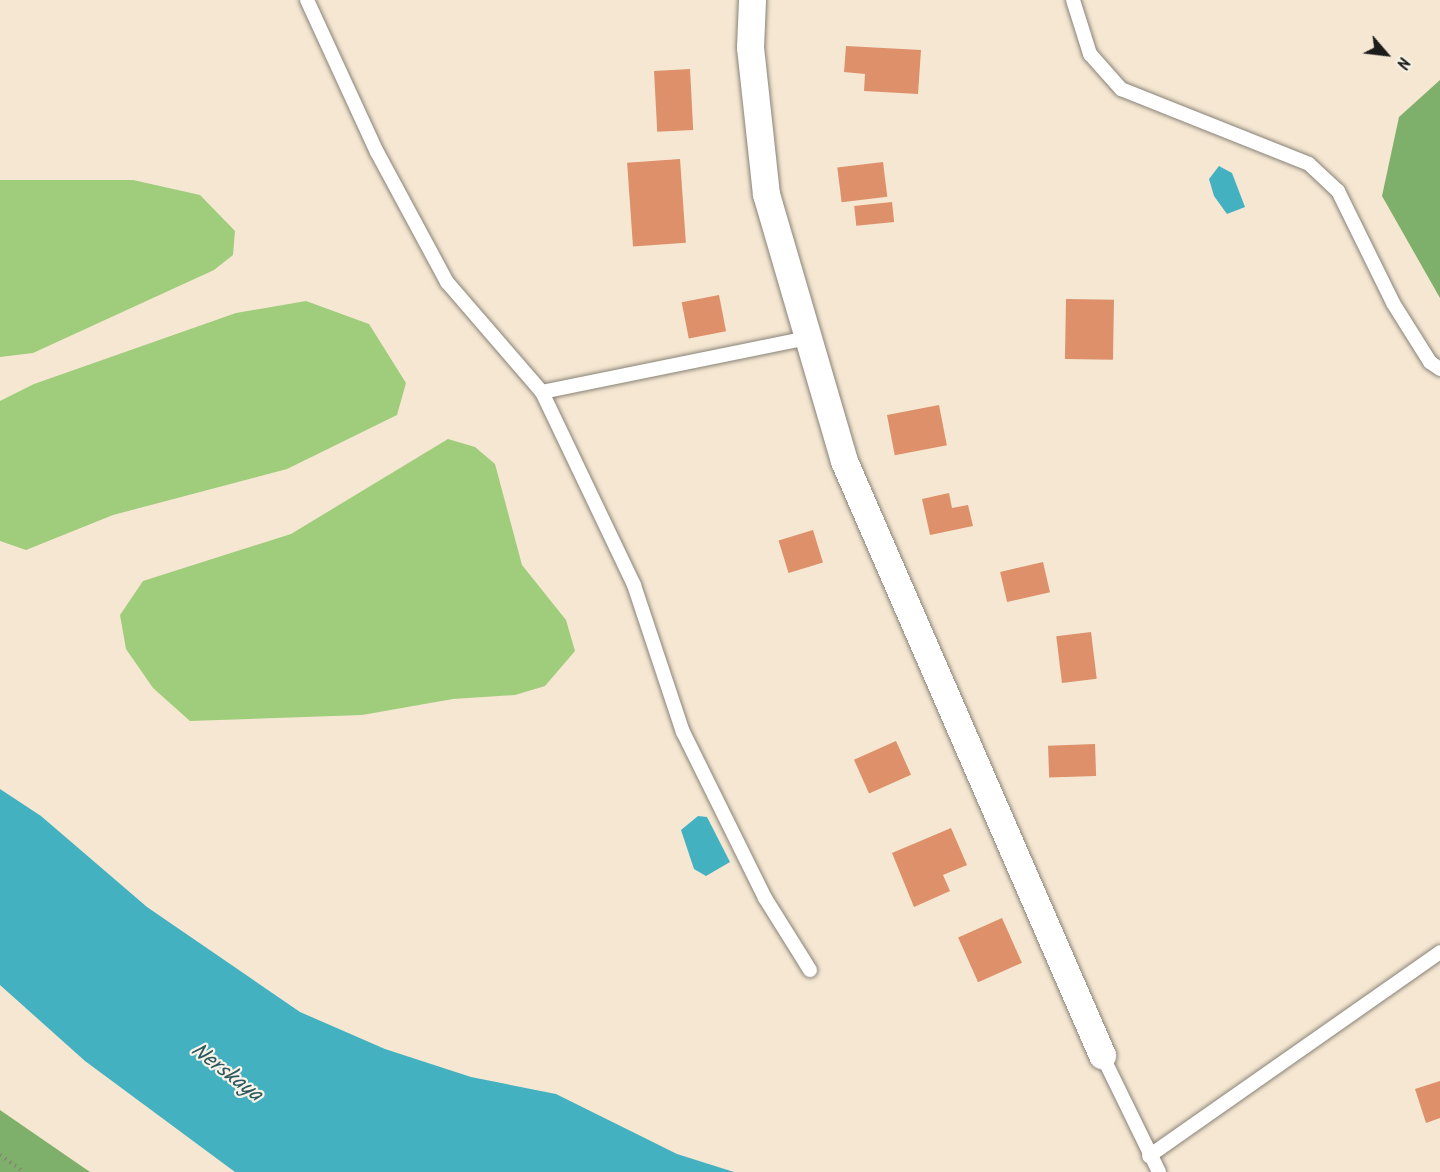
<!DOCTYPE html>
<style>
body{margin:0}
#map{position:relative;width:1440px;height:1172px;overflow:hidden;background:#f5e7d2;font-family:Kalam,sans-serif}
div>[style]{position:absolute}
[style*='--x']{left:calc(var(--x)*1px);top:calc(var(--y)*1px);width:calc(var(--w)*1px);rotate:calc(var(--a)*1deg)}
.green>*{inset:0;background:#9fcd7b}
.forest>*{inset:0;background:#7fb06b}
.water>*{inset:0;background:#44b1c1}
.building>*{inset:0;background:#dd9069;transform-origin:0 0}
.path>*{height:4px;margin-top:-2px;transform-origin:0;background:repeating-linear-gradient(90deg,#888277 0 1.5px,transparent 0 6px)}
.roads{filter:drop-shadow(0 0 2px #888277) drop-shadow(0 0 2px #888277)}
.service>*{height:14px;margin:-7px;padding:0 7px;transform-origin:7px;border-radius:7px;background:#fff}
.minor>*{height:27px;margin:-13.5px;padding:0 13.5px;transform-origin:13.5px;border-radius:13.5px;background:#fff}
span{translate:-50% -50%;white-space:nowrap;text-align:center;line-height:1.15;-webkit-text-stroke:4.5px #f7f3e8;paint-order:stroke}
.water-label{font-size:22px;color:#2c585e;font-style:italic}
.north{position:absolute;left:1356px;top:24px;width:60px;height:60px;-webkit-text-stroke:4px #f7f3e8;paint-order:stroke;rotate:118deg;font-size:16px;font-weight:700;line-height:24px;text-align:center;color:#1c1c1c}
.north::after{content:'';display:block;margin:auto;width:21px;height:27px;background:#1c1c1c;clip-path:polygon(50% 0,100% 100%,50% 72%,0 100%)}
</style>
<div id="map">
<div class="green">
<div style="clip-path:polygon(0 180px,133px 180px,200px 195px,235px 231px,233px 255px,214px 270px,33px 353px,0 357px)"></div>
<div style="clip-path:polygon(306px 301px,369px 324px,406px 383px,397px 415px,287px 469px,113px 515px,26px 550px,0 541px,0 401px,34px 384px,236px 313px)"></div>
<div style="clip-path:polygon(448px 439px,475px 447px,495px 464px,522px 565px,566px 620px,575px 651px,545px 686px,515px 695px,453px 699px,362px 715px,190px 721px,153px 688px,126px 649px,120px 615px,143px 581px,291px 534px)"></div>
</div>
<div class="forest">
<div style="clip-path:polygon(1440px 80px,1440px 298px,1382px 196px,1399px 117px)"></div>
<div style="clip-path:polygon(0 1110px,90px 1172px,0 1172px)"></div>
</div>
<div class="water">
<div style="clip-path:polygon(1219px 166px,1232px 173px,1245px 207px,1227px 214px,1214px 196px,1209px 179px)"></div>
<div style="clip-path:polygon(0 789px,41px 816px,147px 907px,300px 1012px,385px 1049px,471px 1077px,556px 1094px,677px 1154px,734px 1172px,235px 1172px,85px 1061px,0 985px)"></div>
<div style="clip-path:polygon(698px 816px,707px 817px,730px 862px,706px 876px,694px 869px,681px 830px)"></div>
</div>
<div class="building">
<div style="clip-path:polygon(846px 46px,921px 50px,918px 94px,864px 91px,865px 74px,844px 72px)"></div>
<div style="left:690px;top:69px;width:61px;height:36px;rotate:87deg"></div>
<div style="left:680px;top:159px;width:84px;height:53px;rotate:86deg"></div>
<div style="left:883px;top:162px;width:35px;height:46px;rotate:83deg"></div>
<div style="left:892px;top:202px;width:20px;height:38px;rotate:84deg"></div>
<div style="left:719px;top:295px;width:37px;height:38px;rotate:79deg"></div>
<div style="left:1066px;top:299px;width:48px;height:60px;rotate:1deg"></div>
<div style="left:939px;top:405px;width:41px;height:53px;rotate:79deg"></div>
<div style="clip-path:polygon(949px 493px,952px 508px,968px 505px,973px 526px,930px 535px,922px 499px)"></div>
<div style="left:813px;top:530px;width:34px;height:36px;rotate:73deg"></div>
<div style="left:1043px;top:562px;width:31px;height:44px;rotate:77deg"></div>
<div style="left:1091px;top:632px;width:47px;height:35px;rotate:83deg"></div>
<div style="left:896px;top:741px;width:37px;height:46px;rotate:66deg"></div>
<div style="left:1095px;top:744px;width:32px;height:47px;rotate:88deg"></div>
<div style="clip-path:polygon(951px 828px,967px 865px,943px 875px,950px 891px,914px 907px,892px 853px)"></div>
<div style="left:1002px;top:918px;width:49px;height:48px;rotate:66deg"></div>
<div style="clip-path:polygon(1440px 1081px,1440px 1118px,1426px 1123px,1415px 1089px)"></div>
</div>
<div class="path">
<div style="--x:0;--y:1155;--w:29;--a:35"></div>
</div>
<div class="roads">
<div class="service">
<div style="--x:307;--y:0;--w:167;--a:65.3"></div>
<div style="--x:377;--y:152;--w:148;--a:61.7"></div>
<div style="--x:447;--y:282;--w:145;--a:49.2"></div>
<div style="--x:542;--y:392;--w:214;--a:64.5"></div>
<div style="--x:634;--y:585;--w:155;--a:71.6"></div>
<div style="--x:683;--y:732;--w:185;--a:63.7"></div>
<div style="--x:765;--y:898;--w:85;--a:58"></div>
<div style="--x:1073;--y:0;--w:57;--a:72.5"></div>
<div style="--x:1090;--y:54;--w:47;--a:48.5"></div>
<div style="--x:1121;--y:89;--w:202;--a:21.7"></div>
<div style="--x:1309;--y:164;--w:40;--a:43"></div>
<div style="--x:1338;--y:191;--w:125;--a:63.8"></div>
<div style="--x:1393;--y:303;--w:70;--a:57.9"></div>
<div style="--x:1430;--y:362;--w:12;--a:35"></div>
<div style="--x:542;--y:392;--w:271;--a:-11.5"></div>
<div style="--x:1102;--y:1055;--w:130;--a:64"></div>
<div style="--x:1149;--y:1156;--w:355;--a:-35"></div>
</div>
<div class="minor">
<div style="--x:752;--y:0;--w:47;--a:92.4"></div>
<div style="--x:750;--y:47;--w:148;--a:83.8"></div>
<div style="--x:766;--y:194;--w:278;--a:73.7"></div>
<div style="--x:844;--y:461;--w:648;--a:66.52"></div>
</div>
</div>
<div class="water-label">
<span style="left:226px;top:1073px;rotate:37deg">Nerskaya</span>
</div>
<div class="north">N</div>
</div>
